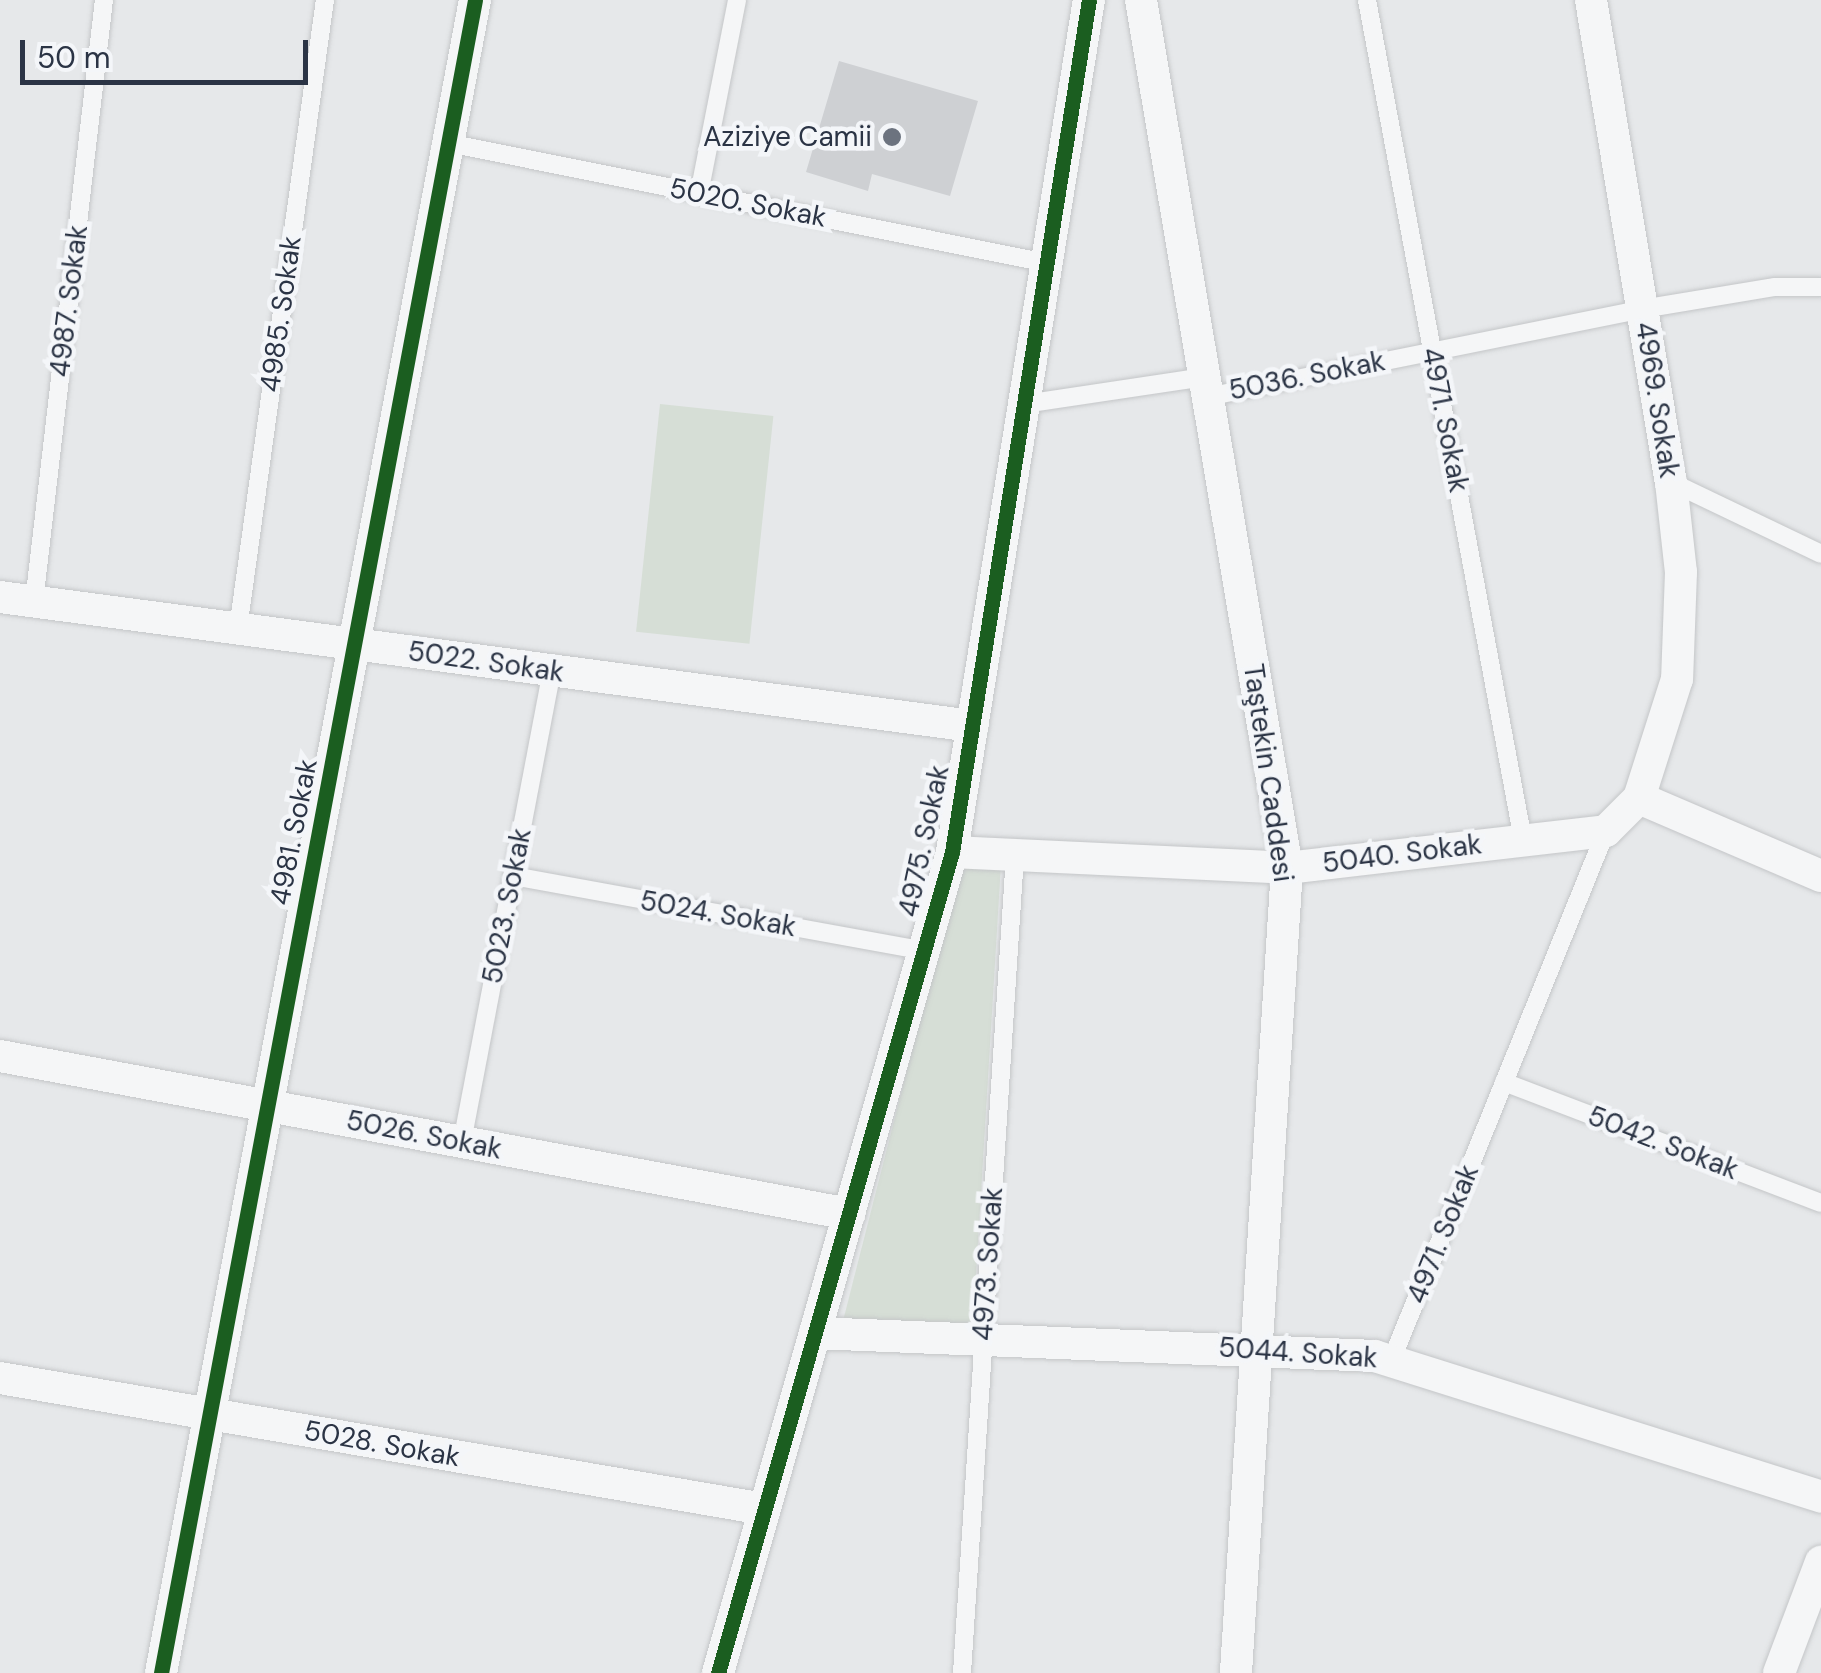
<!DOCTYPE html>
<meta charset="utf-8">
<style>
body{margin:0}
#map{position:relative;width:1821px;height:1673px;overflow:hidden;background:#e6e8ea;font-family:"DM Sans",sans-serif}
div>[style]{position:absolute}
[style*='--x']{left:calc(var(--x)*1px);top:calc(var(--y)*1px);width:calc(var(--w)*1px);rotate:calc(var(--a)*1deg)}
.green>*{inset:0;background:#d6ded6;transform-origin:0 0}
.building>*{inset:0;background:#ced0d3}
.roads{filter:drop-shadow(0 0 2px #c4c6c8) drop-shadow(0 0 2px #c4c6c8)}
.service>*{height:18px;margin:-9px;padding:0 9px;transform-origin:9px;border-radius:9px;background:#f5f6f7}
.minor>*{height:32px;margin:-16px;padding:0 16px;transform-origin:16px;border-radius:16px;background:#f5f6f7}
.cycleway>*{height:15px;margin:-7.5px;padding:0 7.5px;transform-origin:7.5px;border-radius:7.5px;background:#1b5e20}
.dots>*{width:28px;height:28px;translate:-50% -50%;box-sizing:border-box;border:5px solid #f4f6f9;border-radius:50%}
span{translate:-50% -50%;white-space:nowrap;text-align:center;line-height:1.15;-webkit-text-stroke:9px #f4f6f9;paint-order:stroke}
.poi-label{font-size:28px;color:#2b3445}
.right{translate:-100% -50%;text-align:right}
.street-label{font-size:28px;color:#2b3445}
.scale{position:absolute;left:20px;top:40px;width:288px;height:45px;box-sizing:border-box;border:5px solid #2b3445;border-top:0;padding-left:12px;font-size:30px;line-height:35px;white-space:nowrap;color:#2b3445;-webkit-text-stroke:8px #f4f6f9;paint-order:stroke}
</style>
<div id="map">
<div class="green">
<div style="left:660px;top:404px;width:114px;height:229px;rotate:6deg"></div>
<div style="clip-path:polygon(961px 858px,1001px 864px,973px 1324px,843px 1321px)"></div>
</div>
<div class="building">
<div style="clip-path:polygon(839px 61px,978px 101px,950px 196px,872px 174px,868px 191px,806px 172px)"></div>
</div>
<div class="roads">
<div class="service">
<div style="--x:1367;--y:0;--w:854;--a:79.48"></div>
<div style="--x:448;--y:143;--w:611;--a:11.33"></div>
<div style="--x:699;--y:194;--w:198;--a:-78.9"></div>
<div style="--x:1207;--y:397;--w:444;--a:-11.4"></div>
<div style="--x:1642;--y:309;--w:135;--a:-9.4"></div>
<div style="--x:1775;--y:287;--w:46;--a:0"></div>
<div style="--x:1024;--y:404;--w:182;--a:-8.5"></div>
<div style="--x:1671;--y:482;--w:166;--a:25.6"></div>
<div style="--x:34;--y:602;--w:606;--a:-83.37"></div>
<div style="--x:238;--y:629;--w:635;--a:-82.13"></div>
<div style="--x:513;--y:876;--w:418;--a:10.3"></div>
<div style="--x:1504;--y:1082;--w:339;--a:20.9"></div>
<div style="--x:462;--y:1142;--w:481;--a:-79.2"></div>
<div style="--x:1392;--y:1359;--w:570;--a:-67.94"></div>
<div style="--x:962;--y:1673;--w:820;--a:-86.29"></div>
</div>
<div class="minor">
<div style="--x:1141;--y:0;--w:880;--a:80.45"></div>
<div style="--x:1287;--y:868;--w:807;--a:93.63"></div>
<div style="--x:1591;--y:0;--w:489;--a:80.6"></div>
<div style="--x:1671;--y:482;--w:91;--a:83.7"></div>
<div style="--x:1681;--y:572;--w:107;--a:92.1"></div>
<div style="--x:1677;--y:679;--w:125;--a:107.7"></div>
<div style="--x:0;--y:597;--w:981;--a:7.56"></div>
<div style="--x:952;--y:852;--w:335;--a:2.7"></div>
<div style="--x:1287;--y:868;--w:321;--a:-6.6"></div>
<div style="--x:1606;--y:831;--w:47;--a:-45"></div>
<div style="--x:1639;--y:798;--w:198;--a:23.2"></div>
<div style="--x:0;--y:1056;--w:864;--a:10.54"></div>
<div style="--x:815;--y:1333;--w:560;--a:2.35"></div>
<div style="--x:1375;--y:1356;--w:468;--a:17.5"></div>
<div style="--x:0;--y:1378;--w:775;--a:9.73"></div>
<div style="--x:161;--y:1673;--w:1702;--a:-79.37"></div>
<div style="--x:718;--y:1673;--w:854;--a:-74.09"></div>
<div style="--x:952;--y:852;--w:863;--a:-80.87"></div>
<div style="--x:1779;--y:1673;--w:119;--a:-69.3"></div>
</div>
</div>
<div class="cycleway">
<div style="--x:161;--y:1673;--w:1702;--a:-79.37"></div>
<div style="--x:718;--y:1673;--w:854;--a:-74.09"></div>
<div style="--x:952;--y:852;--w:863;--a:-80.87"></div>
</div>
<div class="dots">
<div style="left:892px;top:137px;background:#6c737f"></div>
</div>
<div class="poi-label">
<span class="right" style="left:872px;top:137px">Aziziye Camii</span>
</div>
<div class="street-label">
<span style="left:748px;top:203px;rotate:11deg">5020. Sokak</span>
<span style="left:69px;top:301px;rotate:-83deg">4987. Sokak</span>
<span style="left:281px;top:314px;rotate:-82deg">4985. Sokak</span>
<span style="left:1307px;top:376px;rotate:-11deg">5036. Sokak</span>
<span style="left:1657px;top:400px;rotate:81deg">4969. Sokak</span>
<span style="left:1445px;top:420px;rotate:79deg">4971. Sokak</span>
<span style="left:486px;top:662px;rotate:8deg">5022. Sokak</span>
<span style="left:1268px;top:773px;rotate:82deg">Taştekin Caddesi</span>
<span style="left:294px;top:832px;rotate:-79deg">4981. Sokak</span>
<span style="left:924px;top:841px;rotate:-78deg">4975. Sokak</span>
<span style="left:1402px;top:854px;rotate:-7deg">5040. Sokak</span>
<span style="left:507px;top:906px;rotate:-79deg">5023. Sokak</span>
<span style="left:718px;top:914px;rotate:10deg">5024. Sokak</span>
<span style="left:424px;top:1135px;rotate:11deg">5026. Sokak</span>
<span style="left:1663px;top:1143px;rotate:21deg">5042. Sokak</span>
<span style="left:1443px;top:1234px;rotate:-68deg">4971. Sokak</span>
<span style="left:988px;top:1264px;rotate:-86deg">4973. Sokak</span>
<span style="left:1298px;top:1353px;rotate:4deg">5044. Sokak</span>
<span style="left:382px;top:1444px;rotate:10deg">5028. Sokak</span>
</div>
<div class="scale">50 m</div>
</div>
